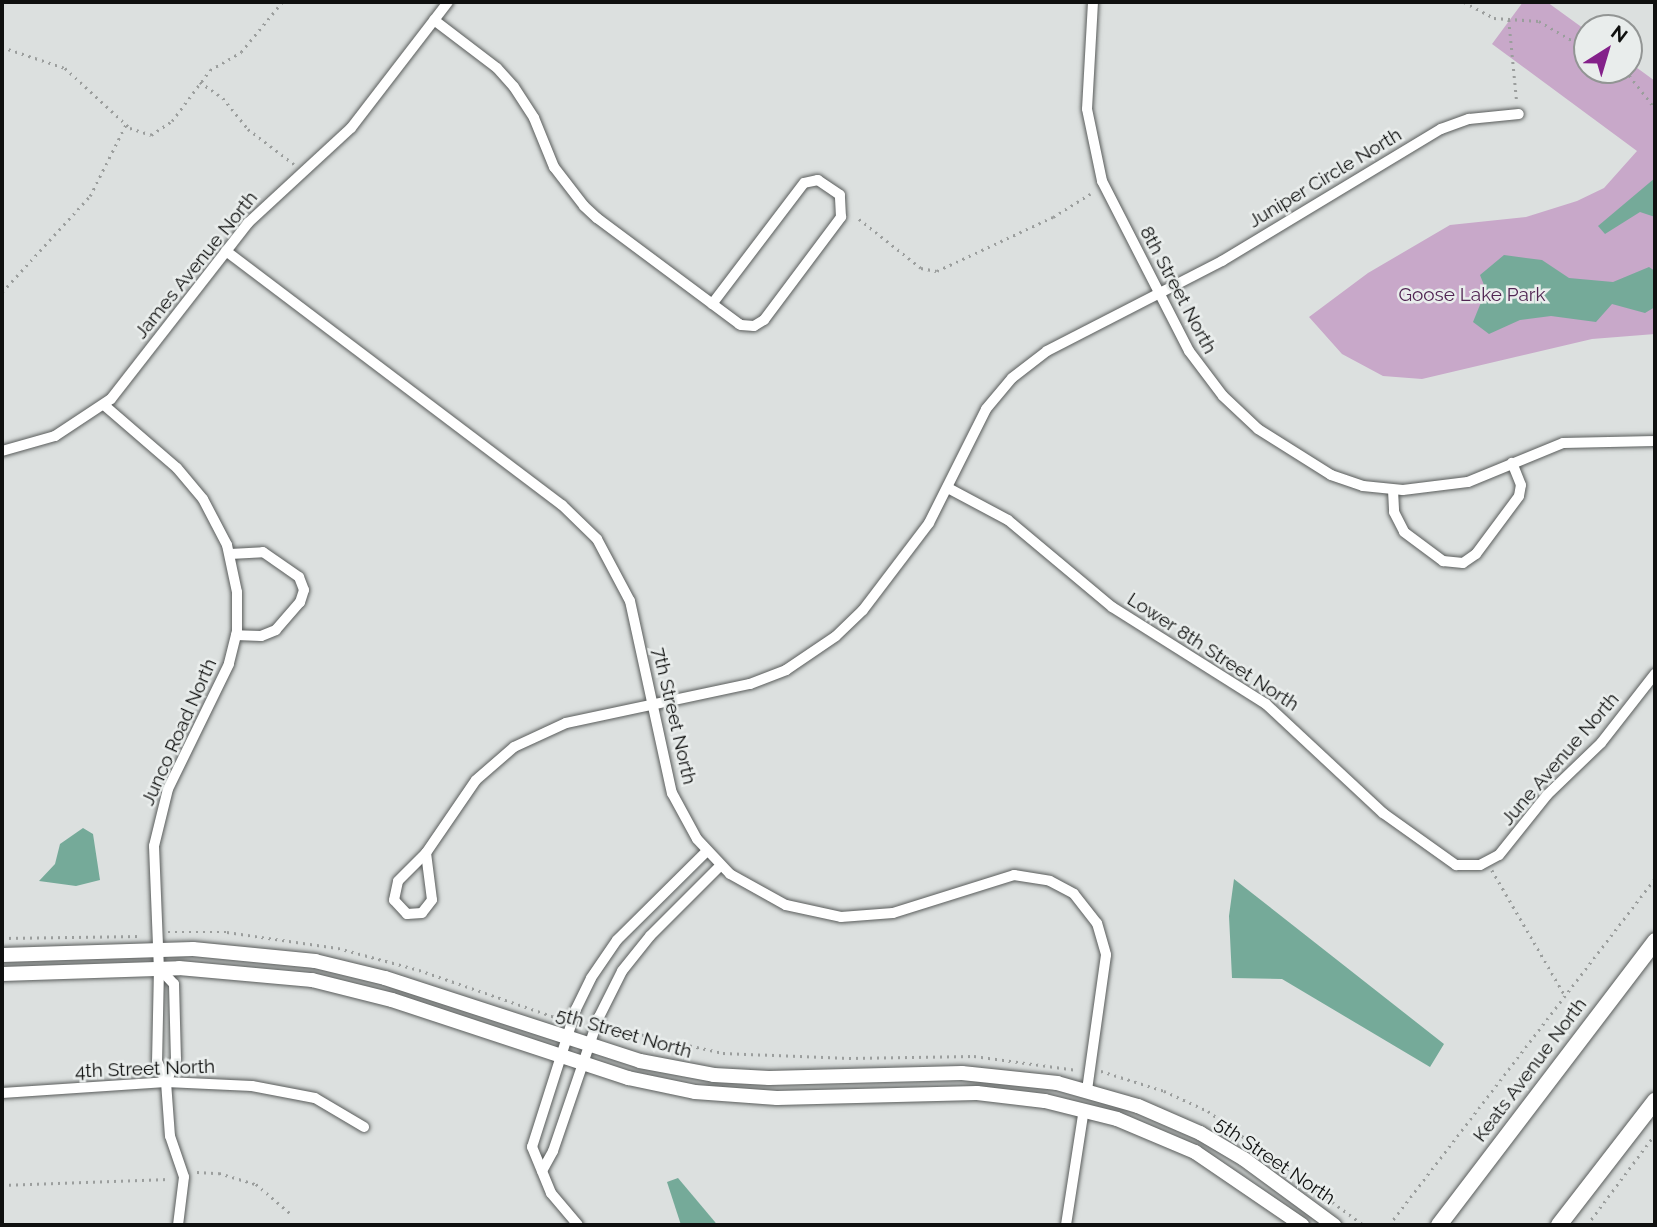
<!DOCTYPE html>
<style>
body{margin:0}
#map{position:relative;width:1657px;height:1227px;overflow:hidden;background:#dce0df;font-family:Raleway,sans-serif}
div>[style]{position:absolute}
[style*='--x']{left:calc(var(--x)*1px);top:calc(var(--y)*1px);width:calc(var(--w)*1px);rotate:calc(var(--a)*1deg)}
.green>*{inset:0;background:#c8a8c9}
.water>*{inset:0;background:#75aa99}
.path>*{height:2.5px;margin-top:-1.25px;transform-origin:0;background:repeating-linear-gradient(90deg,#9b9e9d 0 2px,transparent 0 7px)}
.roads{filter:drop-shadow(0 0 2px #595c5b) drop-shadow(0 0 2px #595c5b)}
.minor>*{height:10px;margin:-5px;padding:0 5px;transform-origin:5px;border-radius:5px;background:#fff}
.tertiary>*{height:14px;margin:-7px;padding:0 7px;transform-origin:7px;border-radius:7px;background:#fff}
.secondary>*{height:16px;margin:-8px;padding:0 8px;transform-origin:8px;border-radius:8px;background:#fff}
span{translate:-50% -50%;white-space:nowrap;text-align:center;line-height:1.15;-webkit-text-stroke:5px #e9edec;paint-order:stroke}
.street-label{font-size:19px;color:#0f100f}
.park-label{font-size:19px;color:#512653}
.frame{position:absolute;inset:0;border:4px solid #0f100f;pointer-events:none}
.north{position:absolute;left:1573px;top:14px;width:70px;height:70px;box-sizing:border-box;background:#e9edec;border:2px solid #929594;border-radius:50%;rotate:37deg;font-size:19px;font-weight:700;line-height:28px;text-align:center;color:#0f100f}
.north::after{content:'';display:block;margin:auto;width:24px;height:32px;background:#84218a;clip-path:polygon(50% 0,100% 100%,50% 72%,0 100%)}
</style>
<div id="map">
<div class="green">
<div style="clip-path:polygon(1523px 2px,1547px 2px,1587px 31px,1587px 70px,1629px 70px,1629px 62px,1655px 81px,1655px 334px,1592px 339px,1422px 379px,1383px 376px,1342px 354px,1309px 317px,1368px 273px,1450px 225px,1526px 217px,1577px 201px,1604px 188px,1637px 151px,1492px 44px)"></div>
</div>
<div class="water">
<div style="clip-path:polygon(1655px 178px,1655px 217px,1640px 212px,1605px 234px,1598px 226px)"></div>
<div style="clip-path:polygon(1504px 255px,1542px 260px,1569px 278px,1613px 282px,1649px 267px,1655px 271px,1655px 307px,1645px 313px,1612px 304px,1596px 322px,1551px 316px,1520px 320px,1489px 334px,1473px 322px,1486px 290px,1480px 275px)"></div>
<div style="clip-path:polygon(83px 828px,93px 834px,100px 880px,76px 886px,39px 881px,55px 864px,60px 844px)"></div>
<div style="clip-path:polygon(1234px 879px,1444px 1044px,1430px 1067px,1282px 979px,1232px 978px,1229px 916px)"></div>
<div style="clip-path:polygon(678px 1178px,715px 1222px,717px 1225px,681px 1225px,667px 1182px)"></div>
</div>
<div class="path">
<div style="--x:1464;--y:2;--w:34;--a:28"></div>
<div style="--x:1494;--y:18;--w:45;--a:3.8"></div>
<div style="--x:1539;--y:21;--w:56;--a:30.3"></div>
<div style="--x:1509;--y:20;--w:83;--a:84.5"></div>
<div style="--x:2;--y:47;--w:66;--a:18.4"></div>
<div style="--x:65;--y:68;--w:88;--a:42.7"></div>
<div style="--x:130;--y:128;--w:22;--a:18"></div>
<div style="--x:151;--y:135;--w:25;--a:-34"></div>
<div style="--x:172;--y:121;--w:64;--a:-53.3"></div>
<div style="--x:210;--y:70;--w:36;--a:-30"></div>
<div style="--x:241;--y:52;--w:65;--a:-50.6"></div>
<div style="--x:1625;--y:70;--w:48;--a:51.7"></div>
<div style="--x:200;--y:82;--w:28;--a:35"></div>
<div style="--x:223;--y:98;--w:40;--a:51"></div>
<div style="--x:248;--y:129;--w:58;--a:37.3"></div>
<div style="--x:859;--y:219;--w:79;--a:38.3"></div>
<div style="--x:921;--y:268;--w:16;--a:11"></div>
<div style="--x:937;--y:271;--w:128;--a:-25"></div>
<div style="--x:1053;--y:217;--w:44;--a:-31.9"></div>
<div style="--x:2;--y:292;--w:130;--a:-47.5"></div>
<div style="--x:90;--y:196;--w:80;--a:-63.4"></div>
<div style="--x:1492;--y:870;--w:147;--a:59.8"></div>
<div style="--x:168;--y:932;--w:59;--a:0"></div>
<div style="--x:227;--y:932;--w:112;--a:8.2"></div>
<div style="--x:338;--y:948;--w:84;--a:15.2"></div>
<div style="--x:419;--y:970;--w:144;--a:19.1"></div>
<div style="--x:2;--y:938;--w:139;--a:-0.8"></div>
<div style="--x:608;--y:1027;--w:118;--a:12.7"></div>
<div style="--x:723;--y:1053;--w:126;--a:2.3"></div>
<div style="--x:849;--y:1058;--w:125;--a:-0.9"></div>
<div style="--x:974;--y:1056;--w:104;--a:7.7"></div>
<div style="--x:1101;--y:1071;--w:66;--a:17.6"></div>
<div style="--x:1164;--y:1091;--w:48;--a:24.4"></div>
<div style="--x:1208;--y:1111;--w:193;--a:36.2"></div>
<div style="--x:197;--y:1172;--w:22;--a:3"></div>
<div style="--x:219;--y:1173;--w:39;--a:17"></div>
<div style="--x:256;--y:1184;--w:46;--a:40.6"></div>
<div style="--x:2;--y:1185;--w:167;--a:-2.1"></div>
<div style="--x:1389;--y:1225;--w:437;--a:-52.5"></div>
<div style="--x:1587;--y:1225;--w:114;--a:-53.2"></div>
</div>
<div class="roads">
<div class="minor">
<div style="--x:1093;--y:2;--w:107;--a:93.2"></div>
<div style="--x:1087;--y:109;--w:74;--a:78.2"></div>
<div style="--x:1102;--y:181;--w:191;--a:62.9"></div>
<div style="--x:1189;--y:351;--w:56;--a:52.9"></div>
<div style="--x:1223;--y:396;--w:48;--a:43.3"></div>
<div style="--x:1258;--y:429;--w:86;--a:32.2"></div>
<div style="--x:1331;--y:475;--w:34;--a:19"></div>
<div style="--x:1363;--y:486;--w:40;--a:5.7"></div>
<div style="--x:1403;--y:490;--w:65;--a:-7"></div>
<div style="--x:1468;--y:482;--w:103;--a:-22.3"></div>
<div style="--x:1563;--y:443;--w:92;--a:-1.2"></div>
<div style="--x:434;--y:20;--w:79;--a:37.3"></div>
<div style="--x:497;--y:68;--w:25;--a:48"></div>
<div style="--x:514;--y:87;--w:37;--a:57"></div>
<div style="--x:534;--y:118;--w:53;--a:67.8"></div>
<div style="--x:554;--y:167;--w:49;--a:52.4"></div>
<div style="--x:584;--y:206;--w:18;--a:43"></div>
<div style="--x:597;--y:218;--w:177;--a:36.7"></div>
<div style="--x:739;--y:324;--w:2;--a:27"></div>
<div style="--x:741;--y:325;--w:13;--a:4"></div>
<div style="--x:754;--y:326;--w:12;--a:-31"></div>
<div style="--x:764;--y:320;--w:129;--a:-53.2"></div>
<div style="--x:841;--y:217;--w:22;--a:-93"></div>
<div style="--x:840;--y:195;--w:27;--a:-146"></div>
<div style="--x:818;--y:180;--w:14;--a:168"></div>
<div style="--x:804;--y:183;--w:152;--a:127.2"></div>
<div style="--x:226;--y:251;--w:421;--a:37.1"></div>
<div style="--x:562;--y:505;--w:49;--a:44.2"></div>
<div style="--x:597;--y:539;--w:70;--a:62"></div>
<div style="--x:630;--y:601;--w:197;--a:77.7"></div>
<div style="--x:672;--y:793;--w:52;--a:61.5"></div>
<div style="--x:697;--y:839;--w:48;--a:46.7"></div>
<div style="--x:730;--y:874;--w:64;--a:29"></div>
<div style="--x:786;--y:905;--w:56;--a:12.3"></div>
<div style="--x:841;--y:917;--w:52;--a:-4.4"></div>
<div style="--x:893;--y:913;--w:127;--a:-17.4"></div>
<div style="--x:1014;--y:875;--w:36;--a:9"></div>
<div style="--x:1050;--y:881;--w:27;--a:28"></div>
<div style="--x:1074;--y:894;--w:37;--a:52"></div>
<div style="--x:1097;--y:923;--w:33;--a:74"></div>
<div style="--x:1106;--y:955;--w:136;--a:98"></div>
<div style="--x:104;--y:405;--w:96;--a:40.8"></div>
<div style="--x:177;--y:468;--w:40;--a:50"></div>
<div style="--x:203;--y:499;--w:52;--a:62.4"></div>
<div style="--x:227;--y:545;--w:48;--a:78"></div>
<div style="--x:237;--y:592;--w:39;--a:90"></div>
<div style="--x:237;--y:631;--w:34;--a:104"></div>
<div style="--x:229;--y:664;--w:139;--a:116"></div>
<div style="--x:168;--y:789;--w:59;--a:103.8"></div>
<div style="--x:154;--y:846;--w:122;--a:87.7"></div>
<div style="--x:159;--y:968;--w:93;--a:91.2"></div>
<div style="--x:157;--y:1061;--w:23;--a:67"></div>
<div style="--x:166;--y:1082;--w:54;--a:85.8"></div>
<div style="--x:170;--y:1136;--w:43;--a:71.1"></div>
<div style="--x:184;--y:1177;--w:48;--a:97.1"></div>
<div style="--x:2;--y:451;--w:55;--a:-15.8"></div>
<div style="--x:55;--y:436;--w:67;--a:-33.5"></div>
<div style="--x:111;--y:399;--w:223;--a:-52.1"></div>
<div style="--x:248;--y:223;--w:140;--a:-42.7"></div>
<div style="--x:351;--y:128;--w:159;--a:-52.4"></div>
<div style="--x:948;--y:488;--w:68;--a:28.1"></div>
<div style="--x:1008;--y:520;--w:136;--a:39.9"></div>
<div style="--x:1112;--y:607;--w:182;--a:32.2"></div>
<div style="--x:1266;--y:704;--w:160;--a:43"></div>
<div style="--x:1383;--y:813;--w:90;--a:35.5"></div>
<div style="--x:1456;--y:865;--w:24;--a:0"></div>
<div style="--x:1480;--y:865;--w:21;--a:-28"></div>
<div style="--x:1499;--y:855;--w:77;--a:-51.3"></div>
<div style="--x:1547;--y:795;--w:75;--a:-43.9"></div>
<div style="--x:1601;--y:743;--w:88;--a:-52"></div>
<div style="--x:1393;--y:490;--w:22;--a:87"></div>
<div style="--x:1394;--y:512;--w:22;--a:63"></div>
<div style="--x:1404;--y:532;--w:49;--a:36.6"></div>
<div style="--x:1443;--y:561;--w:20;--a:6"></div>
<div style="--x:1463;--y:563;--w:16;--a:-35"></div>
<div style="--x:1476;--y:554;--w:72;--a:-53.4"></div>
<div style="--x:1519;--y:496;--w:11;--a:-80"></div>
<div style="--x:1521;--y:485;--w:24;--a:-112"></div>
<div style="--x:230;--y:554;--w:33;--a:-3"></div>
<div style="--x:263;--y:552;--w:44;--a:34.8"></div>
<div style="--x:299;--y:577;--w:14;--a:69"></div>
<div style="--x:304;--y:590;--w:13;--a:108"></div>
<div style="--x:300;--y:602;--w:37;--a:131"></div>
<div style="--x:276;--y:630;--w:16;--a:158"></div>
<div style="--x:261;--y:636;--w:25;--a:-178"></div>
<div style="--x:426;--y:853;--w:47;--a:82.7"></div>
<div style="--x:432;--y:900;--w:16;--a:128"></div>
<div style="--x:422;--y:913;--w:15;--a:176"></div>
<div style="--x:407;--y:914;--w:19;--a:-133"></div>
<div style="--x:394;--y:900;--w:19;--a:-78"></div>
<div style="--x:398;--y:881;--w:40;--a:-45"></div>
<div style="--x:426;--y:853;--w:88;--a:-55.6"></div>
<div style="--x:476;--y:780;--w:50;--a:-41"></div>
<div style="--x:514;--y:747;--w:57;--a:-24.8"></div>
<div style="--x:566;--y:723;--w:188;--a:-12"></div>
<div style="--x:750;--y:684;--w:39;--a:-21"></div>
<div style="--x:786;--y:670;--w:60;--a:-34.2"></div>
<div style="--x:836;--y:636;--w:37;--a:-44"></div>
<div style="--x:863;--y:610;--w:109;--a:-52.8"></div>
<div style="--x:929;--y:523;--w:127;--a:-63.4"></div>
<div style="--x:986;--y:409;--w:40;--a:-50"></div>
<div style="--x:1012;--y:378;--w:44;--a:-37.6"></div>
<div style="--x:1047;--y:351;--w:197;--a:-27.2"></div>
<div style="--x:1222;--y:261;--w:256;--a:-31.1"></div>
<div style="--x:1441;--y:129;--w:30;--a:-20"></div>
<div style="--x:1469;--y:119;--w:50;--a:-5.7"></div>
<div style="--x:159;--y:968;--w:22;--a:47"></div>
<div style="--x:174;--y:984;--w:75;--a:88.5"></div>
<div style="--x:176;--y:1059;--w:25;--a:113"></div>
<div style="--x:2;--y:1093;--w:164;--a:-3.8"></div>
<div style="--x:166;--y:1082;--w:86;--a:2.7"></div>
<div style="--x:252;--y:1086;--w:64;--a:10.8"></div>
<div style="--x:315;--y:1098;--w:57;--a:30.6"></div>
<div style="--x:542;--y:1171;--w:23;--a:-61"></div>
<div style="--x:553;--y:1151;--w:142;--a:-71.1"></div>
<div style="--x:599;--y:1017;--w:51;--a:-63.4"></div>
<div style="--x:622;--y:971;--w:45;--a:-51.3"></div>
<div style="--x:650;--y:936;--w:99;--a:-45"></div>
<div style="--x:578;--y:1225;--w:42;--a:-130.2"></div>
<div style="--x:551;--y:1193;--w:50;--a:-112.4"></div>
<div style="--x:532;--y:1147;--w:145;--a:-72.3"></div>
<div style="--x:576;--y:1009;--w:34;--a:-64"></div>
<div style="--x:591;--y:978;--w:46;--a:-55.6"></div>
<div style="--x:617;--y:940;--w:127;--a:-44.7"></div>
<div style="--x:1066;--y:1225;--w:117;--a:-81.2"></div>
</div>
<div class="tertiary">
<div style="--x:2;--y:955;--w:191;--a:-1.8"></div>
<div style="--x:193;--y:949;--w:123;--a:5.6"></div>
<div style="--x:315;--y:961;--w:72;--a:13.7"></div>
<div style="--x:385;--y:978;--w:268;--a:18"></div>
<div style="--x:640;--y:1061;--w:75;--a:10.7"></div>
<div style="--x:714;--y:1075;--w:55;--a:3.1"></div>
<div style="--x:769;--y:1078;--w:193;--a:-1.5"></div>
<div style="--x:962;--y:1073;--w:96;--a:6"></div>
<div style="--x:1057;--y:1083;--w:84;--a:15.9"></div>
<div style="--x:1138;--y:1106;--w:68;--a:23.5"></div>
<div style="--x:1200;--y:1133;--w:51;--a:30.6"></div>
<div style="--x:1244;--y:1159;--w:112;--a:36.3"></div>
<div style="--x:2;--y:974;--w:177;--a:-1.9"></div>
<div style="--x:179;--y:968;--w:134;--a:5.2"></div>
<div style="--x:312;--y:980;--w:82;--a:14"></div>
<div style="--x:392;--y:1000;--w:249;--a:18.3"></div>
<div style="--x:628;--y:1078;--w:68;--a:11.8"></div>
<div style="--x:695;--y:1092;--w:82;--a:4.2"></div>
<div style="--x:777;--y:1098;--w:200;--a:-1.4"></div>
<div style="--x:977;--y:1093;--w:68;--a:6.7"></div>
<div style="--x:1045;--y:1101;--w:74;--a:14"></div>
<div style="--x:1117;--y:1119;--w:85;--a:22.9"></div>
<div style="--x:1195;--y:1152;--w:130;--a:34.3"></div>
</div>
<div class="secondary">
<div style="--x:1439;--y:1225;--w:357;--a:-52.7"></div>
<div style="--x:1559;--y:1225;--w:157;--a:-52.3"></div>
</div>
</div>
<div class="street-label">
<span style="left:1325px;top:178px;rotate:-31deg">Juniper Circle North</span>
<span style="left:196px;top:265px;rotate:-51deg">James Avenue North</span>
<span style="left:1178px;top:290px;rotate:62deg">8th Street North</span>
<span style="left:1213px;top:652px;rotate:33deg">Lower 8th Street North</span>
<span style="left:674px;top:716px;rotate:77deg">7th Street North</span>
<span style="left:179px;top:732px;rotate:-66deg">Junco Road North</span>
<span style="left:1560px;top:759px;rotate:-49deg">June Avenue North</span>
<span style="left:624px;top:1033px;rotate:16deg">5th Street North</span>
<span style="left:145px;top:1069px;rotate:-2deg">4th Street North</span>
<span style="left:1530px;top:1070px;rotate:-53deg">Keats Avenue North</span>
<span style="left:1275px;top:1161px;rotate:34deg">5th Street North</span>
</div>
<div class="park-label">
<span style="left:1472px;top:295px">Goose Lake Park</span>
</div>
<div class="frame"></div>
<div class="north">N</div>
</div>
